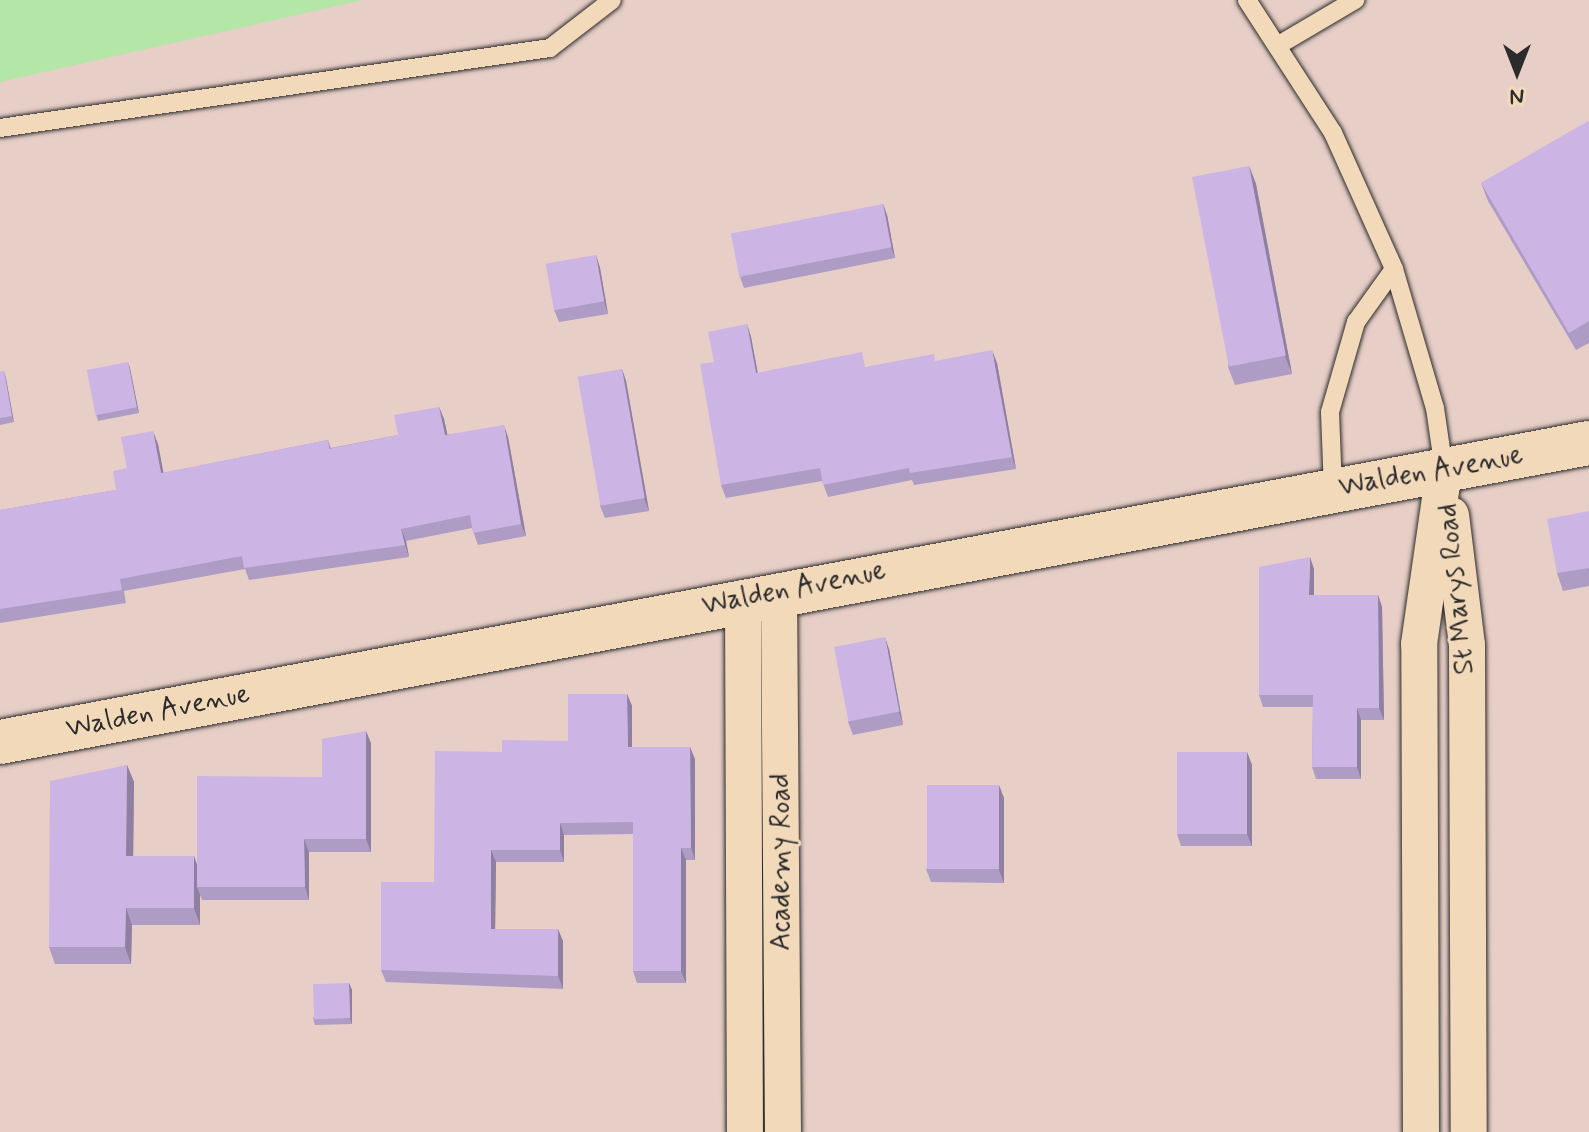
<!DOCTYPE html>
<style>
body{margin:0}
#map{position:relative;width:1589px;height:1132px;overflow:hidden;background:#e7cec7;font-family:Mynerve,sans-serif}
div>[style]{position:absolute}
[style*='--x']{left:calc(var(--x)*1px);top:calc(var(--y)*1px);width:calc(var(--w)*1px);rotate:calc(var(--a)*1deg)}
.green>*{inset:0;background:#b4e6a7}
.roads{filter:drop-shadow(0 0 2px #2b2b2b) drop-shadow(0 0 2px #2b2b2b)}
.lane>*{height:18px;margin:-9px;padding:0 9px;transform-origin:9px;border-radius:9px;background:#f2d9ba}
.street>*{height:36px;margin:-18px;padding:0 18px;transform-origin:18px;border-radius:18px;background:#f2d9ba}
.secondary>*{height:44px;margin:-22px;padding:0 22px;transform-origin:22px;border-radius:22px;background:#f2d9ba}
.wall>*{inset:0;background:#af9cc5}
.shaded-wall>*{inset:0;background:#8f7fa0}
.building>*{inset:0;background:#ccb5e5;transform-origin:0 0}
span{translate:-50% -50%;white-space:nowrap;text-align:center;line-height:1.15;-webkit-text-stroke:6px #f2d9ba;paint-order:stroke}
.street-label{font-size:28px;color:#2b2b2b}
.north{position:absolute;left:1477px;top:32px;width:80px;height:80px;-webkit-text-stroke:6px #f2d9ba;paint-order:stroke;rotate:180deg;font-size:22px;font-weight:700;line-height:32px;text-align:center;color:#2b2b2b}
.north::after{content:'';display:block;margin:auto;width:28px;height:36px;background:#2b2b2b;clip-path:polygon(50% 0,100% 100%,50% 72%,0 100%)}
</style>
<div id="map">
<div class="green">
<div style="clip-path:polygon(0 0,363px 0,0 82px)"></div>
</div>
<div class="roads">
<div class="lane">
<div style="--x:1247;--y:0;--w:158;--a:57.1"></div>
<div style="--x:1333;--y:133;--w:149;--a:65.8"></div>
<div style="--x:1394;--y:269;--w:145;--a:73.6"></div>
<div style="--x:1435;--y:408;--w:63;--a:81.7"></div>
<div style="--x:1277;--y:46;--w:91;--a:-30.5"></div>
<div style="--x:0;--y:128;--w:556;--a:-8.28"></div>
<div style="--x:550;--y:48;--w:78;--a:-37.7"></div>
<div style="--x:1333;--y:490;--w:78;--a:-92.2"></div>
<div style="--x:1330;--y:412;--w:94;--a:-73.9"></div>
<div style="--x:1356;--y:322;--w:65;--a:-54.4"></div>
</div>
<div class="street">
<div style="--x:1451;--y:515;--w:131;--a:83"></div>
<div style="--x:1467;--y:645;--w:487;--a:89.8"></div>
<div style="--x:779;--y:592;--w:540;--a:89.58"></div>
<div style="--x:743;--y:598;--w:534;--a:89.79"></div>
<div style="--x:1421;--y:1132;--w:488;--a:-90.2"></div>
<div style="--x:1419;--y:644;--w:176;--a:-81.8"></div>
</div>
<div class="secondary">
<div style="--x:0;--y:742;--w:1617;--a:-10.66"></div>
</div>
</div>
<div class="wall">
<div style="clip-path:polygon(1589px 123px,1589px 343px,1576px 350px,1488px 201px,1481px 183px)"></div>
<div style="clip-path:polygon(1249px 166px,1256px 184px,1292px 374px,1235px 385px,1228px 367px)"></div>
<div style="clip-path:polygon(883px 204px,887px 215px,895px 258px,744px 288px,740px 277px)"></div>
<div style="clip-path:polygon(596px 255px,600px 268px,608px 314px,559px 322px,554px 310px)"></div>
<div style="clip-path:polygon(747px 324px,751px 337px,758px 373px,867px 367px,936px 361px,997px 363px,1016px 469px,914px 485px,912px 480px,828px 497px,822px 481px,726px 498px,721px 485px,714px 362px)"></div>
<div style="clip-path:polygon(128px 362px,139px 413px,98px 421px,96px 414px)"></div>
<div style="clip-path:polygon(622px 369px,626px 381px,649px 511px,605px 518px,600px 506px)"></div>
<div style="clip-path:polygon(4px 371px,14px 422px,0 425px,0 372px)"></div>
<div style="clip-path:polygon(439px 407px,444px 419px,447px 434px,508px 437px,526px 536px,478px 545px,472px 528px,406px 541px,409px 557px,249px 580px,245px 569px,124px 591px,126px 603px,0 623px,0 510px,116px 490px,127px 468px,158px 444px,163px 473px,328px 440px,331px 448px,398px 435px)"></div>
<div style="clip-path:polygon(1589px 511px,1589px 586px,1563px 591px,1557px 573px)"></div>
<div style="clip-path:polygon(1314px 569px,1314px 595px,1378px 595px,1382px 607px,1384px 720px,1361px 720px,1361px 779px,1316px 779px,1312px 767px,1313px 707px,1263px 707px,1259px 695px)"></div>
<div style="clip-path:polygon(889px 649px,903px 725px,853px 735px,848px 722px)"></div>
<div style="clip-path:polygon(627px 694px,632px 706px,632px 747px,695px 759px,695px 860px,686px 860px,686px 983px,637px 983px,633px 971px,633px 834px,564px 835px,564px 862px,496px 862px,495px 929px,563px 941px,563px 989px,386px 982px,381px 970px,434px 882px,502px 752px,568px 741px)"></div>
<div style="clip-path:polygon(371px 743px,371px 852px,309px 852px,309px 900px,202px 900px,200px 895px,200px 925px,132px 925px,131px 964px,55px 964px,49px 947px,127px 765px,134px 782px,133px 856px,194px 856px,197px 865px)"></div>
<div style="clip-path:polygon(1247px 752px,1252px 765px,1252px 846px,1181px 846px,1177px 834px)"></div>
<div style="clip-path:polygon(1004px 798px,1004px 883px,931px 882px,926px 869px)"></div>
<div style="clip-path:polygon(349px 983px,352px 990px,352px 1024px,315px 1025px,313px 1018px)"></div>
</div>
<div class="shaded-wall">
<div style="clip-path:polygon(1249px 166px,1256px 184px,1292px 374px,1285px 356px)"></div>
<div style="clip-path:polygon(883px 204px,887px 215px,895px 258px,891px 247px)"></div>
<div style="clip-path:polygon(596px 255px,600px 268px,608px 314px,604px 301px)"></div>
<div style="clip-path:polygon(747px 324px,751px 337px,760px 386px,756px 373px)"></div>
<div style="clip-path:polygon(992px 350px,997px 363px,1016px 469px,1012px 457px)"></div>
<div style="clip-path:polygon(128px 362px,130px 368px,139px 413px,137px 407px)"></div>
<div style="clip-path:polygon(622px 369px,626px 381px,649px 511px,644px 498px)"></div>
<div style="clip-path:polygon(4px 371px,6px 378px,14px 422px,12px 416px)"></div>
<div style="clip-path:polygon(439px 407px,444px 419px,450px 447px,445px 435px)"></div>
<div style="clip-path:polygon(504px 425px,508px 437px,526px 536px,521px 524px)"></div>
<div style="clip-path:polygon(153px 431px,158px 444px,166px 486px,161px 473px)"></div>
<div style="clip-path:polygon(401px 529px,406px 541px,409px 557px,405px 545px)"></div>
<div style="clip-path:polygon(1310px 557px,1314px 569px,1314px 607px,1309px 595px)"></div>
<div style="clip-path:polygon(1378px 595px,1382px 607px,1384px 720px,1379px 708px)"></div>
<div style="clip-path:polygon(885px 637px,889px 649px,903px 725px,899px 712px)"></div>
<div style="clip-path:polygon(627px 694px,632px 706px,632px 760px,628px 747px)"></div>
<div style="clip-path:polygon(1357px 708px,1361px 720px,1361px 779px,1357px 767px)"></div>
<div style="clip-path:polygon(366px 731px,371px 743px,371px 852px,366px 839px)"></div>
<div style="clip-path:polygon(690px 747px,695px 759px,695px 860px,691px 848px)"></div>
<div style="clip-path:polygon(1247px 752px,1252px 765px,1252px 846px,1247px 834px)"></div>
<div style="clip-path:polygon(127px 765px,134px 782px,133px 873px,126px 856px)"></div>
<div style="clip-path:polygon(999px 785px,1004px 798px,1004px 883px,999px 870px)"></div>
<div style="clip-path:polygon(560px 823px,564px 835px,564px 862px,560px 850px)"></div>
<div style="clip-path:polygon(304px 839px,309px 852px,309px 900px,305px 887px)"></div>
<div style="clip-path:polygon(681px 848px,686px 860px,686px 983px,681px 971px)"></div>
<div style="clip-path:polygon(491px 850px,496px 862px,495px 941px,491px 929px)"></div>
<div style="clip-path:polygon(194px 856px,200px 873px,197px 887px,200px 895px,200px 925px,194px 908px)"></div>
<div style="clip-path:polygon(126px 908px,132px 925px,131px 964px,125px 947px)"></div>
<div style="clip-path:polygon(558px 929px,563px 941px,563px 989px,558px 976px)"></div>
<div style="clip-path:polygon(349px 983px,352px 990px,352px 1024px,350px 1018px)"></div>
</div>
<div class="building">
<div style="clip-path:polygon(1588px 121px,1589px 123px,1589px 321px,1569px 333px,1481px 183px)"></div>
<div style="left:1249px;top:166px;width:193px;height:58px;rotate:79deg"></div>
<div style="left:883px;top:204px;width:44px;height:155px;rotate:79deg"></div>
<div style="left:596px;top:255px;width:47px;height:51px;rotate:80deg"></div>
<div style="clip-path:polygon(747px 324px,756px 373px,862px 352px,865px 367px,934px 354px,935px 361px,992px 350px,1012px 457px,910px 473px,909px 468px,823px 485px,820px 468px,721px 485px,700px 364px,714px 362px,708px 332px)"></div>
<div style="left:128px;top:362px;width:46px;height:42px;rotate:79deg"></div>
<div style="left:622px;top:369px;width:131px;height:45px;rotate:80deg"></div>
<div style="clip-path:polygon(4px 371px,12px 416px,0 418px,0 372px)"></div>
<div style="clip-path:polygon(439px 407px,445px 435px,504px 425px,521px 524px,473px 533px,470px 515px,401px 529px,405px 545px,244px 568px,242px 556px,120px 579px,122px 590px,0 609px,0 510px,116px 490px,113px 471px,127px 468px,121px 437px,153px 431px,161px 473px,328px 440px,329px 449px,398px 435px,394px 415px)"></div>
<div style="clip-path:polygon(1589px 511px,1589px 568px,1557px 573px,1547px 519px)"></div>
<div style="clip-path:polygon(1310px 557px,1309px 595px,1378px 595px,1379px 708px,1357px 708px,1357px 767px,1312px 767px,1313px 695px,1259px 695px,1259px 567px)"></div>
<div style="left:885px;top:637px;width:76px;height:52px;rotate:79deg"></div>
<div style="clip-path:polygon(568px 694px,627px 694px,628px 747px,690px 747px,691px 848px,681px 848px,681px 971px,633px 971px,633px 822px,560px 823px,560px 850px,491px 850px,491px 929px,558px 929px,558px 976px,381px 970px,381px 882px,434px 882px,435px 751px,502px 752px,502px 740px,568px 741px)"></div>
<div style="clip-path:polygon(366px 731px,366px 839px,304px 839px,305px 887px,197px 887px,197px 776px,322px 777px,322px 739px)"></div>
<div style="left:1177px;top:752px;width:70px;height:82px"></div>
<div style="clip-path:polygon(127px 765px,126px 856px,194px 856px,194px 908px,126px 908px,125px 947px,49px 947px,50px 781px)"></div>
<div style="left:927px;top:785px;width:72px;height:84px"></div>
<div style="left:349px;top:983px;width:35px;height:36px;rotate:88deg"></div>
</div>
<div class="street-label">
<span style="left:1431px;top:472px;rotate:-10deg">Walden Avenue</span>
<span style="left:794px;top:589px;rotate:-11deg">Walden Avenue</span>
<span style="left:1457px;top:589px;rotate:-96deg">St Marys Road</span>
<span style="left:158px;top:712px;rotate:-11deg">Walden Avenue</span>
<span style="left:782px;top:862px;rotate:-90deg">Academy Road</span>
</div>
<div class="north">N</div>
</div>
